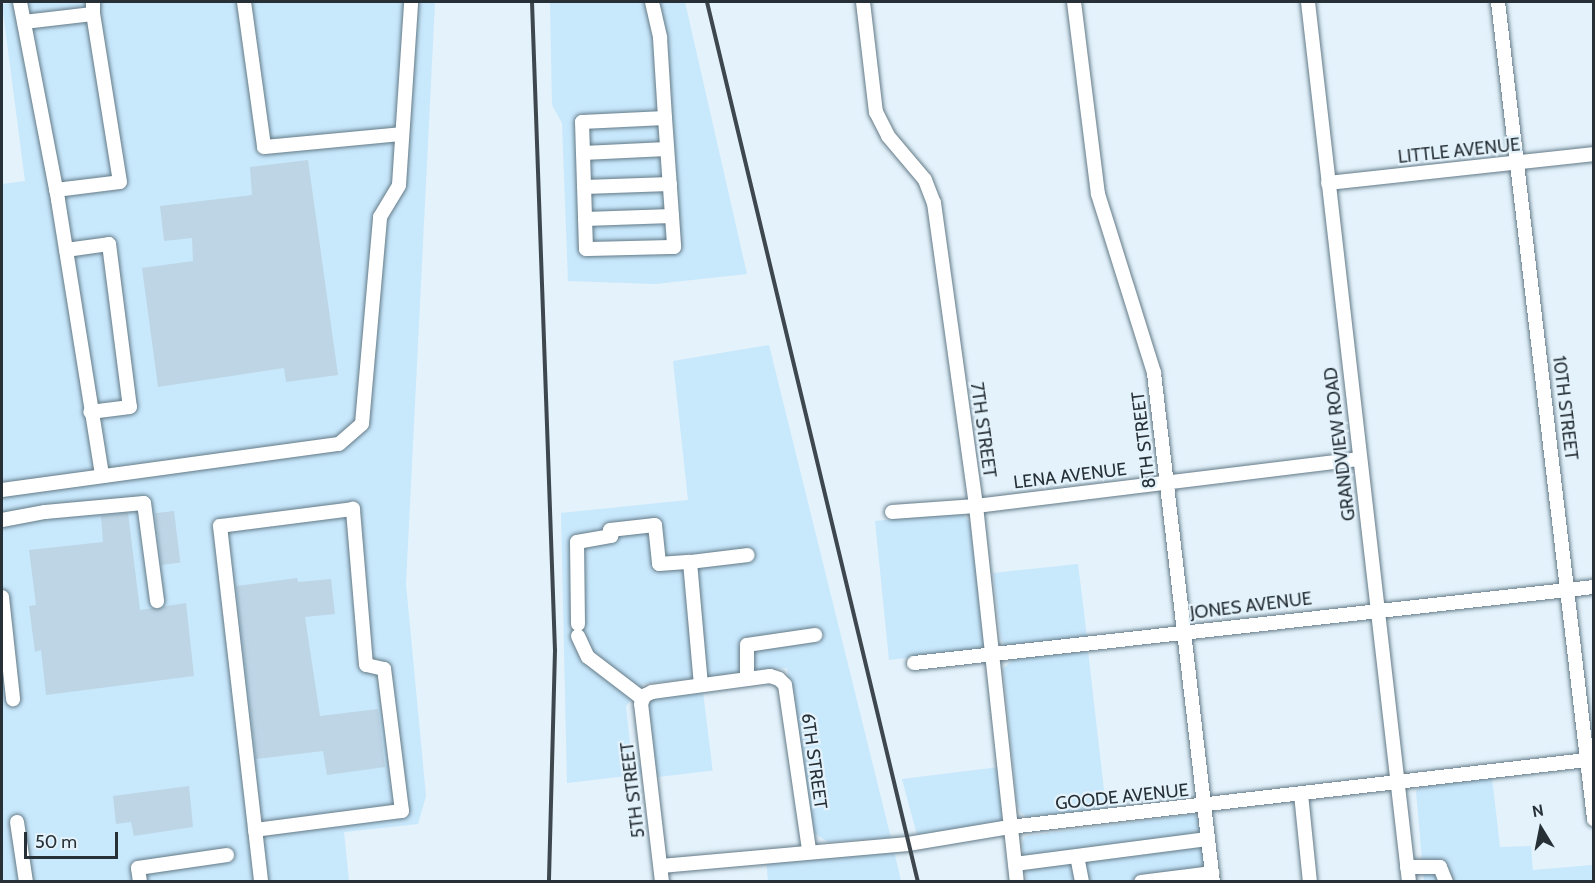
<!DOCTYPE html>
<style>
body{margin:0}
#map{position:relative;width:1595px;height:883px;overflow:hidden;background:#e3f2fb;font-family:Cabin,sans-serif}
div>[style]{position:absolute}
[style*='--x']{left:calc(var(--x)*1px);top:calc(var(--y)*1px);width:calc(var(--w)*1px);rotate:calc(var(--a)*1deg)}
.built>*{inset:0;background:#c8e8fc;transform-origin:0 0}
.building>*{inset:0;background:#bdd5e5;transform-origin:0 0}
.roads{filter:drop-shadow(0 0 2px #637a87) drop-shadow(0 0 2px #637a87)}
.minor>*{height:14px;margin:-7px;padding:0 7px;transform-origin:7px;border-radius:7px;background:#fff}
.rail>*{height:4px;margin:-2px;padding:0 2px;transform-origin:2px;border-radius:2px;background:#3d474d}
span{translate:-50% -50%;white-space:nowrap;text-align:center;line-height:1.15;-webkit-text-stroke:4.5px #e3f2fb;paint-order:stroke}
.street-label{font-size:18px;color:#273036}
.frame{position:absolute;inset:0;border:3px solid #273036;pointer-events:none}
.north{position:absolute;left:1511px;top:799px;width:60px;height:60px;-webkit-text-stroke:4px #e3f2fb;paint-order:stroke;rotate:350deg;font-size:16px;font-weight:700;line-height:24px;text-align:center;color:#273036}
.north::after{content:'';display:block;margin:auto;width:21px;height:27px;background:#273036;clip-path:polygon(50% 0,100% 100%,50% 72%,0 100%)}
.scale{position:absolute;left:24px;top:832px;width:94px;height:27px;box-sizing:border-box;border:3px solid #273036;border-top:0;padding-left:8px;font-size:18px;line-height:21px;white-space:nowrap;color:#273036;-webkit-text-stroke:4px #e3f2fb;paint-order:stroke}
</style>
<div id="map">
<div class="built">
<div style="clip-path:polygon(24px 2px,435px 2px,406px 584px,426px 796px,418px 824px,344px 832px,349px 881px,2px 881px,2px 184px,25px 181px,2px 4px)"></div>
<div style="clip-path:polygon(550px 2px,685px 2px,747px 274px,655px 284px,568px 281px,562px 123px,552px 105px)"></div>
<div style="clip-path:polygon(769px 345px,891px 838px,828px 842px,811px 831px,787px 668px,643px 684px,626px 706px,632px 761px,638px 763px,644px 774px,567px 783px,561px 513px,688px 500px,673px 361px)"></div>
<div style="clip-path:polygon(961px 512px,970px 522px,985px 643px,981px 649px,889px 660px,875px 521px)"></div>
<div style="clip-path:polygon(1078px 564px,1087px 637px,1005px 646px,1001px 640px,993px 573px)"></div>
<div style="clip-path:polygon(1088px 651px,1106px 808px,1028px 817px,1021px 813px,1017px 804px,1003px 669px,1013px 659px)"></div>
<div style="left:703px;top:692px;width:79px;height:57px;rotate:83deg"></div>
<div style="clip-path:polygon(999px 767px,1003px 816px,999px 823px,917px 835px,902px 779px)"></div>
<div style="clip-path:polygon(1492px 778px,1500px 847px,1531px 846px,1533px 870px,1593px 865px,1593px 881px,1424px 881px,1416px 791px,1421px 787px)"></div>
<div style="clip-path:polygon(1194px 814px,1200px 820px,1207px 881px,1027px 881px,1022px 844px,1025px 836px)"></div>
<div style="clip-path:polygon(894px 851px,901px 881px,768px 881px,766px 859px)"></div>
</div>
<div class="building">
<div style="clip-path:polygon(308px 160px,338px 375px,286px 382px,284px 368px,158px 387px,142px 268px,193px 261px,192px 238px,164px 241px,160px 206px,252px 195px,250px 167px)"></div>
<div style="left:174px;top:511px;width:52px;height:19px;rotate:83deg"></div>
<div style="clip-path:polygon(128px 513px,140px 610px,186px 603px,194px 676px,46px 695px,41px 650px,35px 652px,29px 606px,36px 605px,29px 550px,103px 542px,101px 516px)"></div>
<div style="clip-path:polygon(297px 578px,298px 582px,331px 579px,335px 614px,305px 617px,320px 716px,378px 709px,385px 767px,327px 775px,323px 751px,256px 759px,236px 586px)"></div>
<div style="clip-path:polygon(189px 786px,193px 827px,134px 836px,131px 822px,116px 824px,113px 796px)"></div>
</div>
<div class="roads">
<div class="minor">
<div style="--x:20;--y:2;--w:202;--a:79.1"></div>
<div style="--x:58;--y:200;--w:279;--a:80.9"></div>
<div style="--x:244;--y:2;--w:146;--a:82.1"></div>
<div style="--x:264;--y:147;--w:138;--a:-5.4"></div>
<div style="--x:652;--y:2;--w:37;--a:77"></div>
<div style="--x:660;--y:38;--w:80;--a:86.4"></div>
<div style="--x:665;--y:118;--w:98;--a:85.9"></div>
<div style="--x:672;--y:216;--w:31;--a:86"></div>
<div style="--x:674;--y:247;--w:88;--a:178.7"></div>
<div style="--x:586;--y:249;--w:127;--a:-91.8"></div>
<div style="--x:582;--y:122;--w:83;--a:-2.8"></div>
<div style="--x:863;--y:2;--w:111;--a:83.3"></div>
<div style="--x:876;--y:112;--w:27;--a:63"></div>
<div style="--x:888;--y:136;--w:57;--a:49.9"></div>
<div style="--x:925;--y:180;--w:25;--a:69"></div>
<div style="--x:934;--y:203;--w:306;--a:82.1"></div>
<div style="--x:976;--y:506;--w:378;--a:83.8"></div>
<div style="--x:1074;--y:2;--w:193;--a:82.9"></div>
<div style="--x:1098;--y:194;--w:188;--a:72.6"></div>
<div style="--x:1154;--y:373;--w:512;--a:83.39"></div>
<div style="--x:1308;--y:2;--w:886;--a:83.45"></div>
<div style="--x:1498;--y:2;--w:823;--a:83.3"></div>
<div style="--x:24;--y:22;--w:69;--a:-6.6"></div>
<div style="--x:93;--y:14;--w:12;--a:-90"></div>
<div style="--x:583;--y:153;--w:84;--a:-2.7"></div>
<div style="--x:1328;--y:183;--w:268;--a:-6.2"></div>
<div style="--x:584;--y:187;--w:86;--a:-2"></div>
<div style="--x:56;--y:190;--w:64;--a:-7.1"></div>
<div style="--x:120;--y:182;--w:170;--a:-99.1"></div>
<div style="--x:585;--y:219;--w:87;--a:-2"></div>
<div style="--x:66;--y:250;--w:43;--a:-7.9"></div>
<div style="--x:109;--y:244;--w:164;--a:82.7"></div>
<div style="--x:130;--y:407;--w:40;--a:172.9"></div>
<div style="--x:2;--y:490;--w:340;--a:-7.8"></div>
<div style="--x:339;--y:444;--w:30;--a:-41"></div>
<div style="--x:362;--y:424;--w:208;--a:-85"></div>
<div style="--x:380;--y:217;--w:37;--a:-59"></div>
<div style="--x:399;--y:185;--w:183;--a:-86.2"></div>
<div style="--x:892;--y:512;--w:84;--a:-4.1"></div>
<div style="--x:976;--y:506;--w:387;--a:-7"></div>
<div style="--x:2;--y:520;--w:44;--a:-10.5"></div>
<div style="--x:45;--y:512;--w:99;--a:-5.2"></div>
<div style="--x:144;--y:503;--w:99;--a:82.4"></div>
<div style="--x:690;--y:562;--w:58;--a:-6.9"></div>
<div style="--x:2;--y:597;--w:103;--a:83.8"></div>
<div style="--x:578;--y:624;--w:82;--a:-90.7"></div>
<div style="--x:577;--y:542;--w:35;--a:-10"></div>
<div style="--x:611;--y:536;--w:6;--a:-99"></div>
<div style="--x:610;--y:530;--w:45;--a:-6.3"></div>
<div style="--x:655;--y:525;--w:39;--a:84"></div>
<div style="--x:659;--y:564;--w:31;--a:-4"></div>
<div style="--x:690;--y:562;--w:123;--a:84.9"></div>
<div style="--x:578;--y:636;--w:23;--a:65"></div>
<div style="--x:588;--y:657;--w:69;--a:37.4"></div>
<div style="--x:914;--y:663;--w:684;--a:-6.38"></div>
<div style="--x:747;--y:679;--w:34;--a:-90"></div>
<div style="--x:747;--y:645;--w:69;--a:-8.4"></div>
<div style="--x:1301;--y:794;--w:88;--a:84.2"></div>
<div style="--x:17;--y:822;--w:61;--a:81.5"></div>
<div style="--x:255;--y:830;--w:148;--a:-7.4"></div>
<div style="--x:402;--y:811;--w:143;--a:-97.2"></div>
<div style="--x:384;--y:669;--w:18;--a:-167"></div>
<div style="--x:366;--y:665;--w:157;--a:-94.8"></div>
<div style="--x:353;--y:509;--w:134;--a:172.7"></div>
<div style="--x:220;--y:526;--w:358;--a:83.4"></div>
<div style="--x:1077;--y:856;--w:26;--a:79"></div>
<div style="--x:1015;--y:864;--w:194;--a:-7.4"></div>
<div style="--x:661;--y:866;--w:248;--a:-5.1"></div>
<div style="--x:908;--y:844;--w:103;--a:-9.5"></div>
<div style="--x:1010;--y:827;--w:580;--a:-6.63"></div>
<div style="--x:1407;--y:867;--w:33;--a:0"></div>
<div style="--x:1440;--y:867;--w:16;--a:68"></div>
<div style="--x:140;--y:882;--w:14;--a:-98"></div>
<div style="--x:138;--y:868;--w:90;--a:-8.3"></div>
<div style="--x:662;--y:882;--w:179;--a:-96.7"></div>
<div style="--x:641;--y:704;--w:9;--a:-69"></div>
<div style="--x:644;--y:696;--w:9;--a:-27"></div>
<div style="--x:652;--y:692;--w:119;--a:-7.7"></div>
<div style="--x:770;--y:676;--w:9;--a:18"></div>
<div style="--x:779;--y:679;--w:8;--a:45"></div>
<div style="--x:785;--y:685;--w:167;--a:81.7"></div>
<div style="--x:1141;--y:882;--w:72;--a:-7.2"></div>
</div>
</div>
<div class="rail">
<div style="--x:532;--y:2;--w:648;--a:87.97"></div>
<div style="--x:555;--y:650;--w:232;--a:91.5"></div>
<div style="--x:707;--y:2;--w:905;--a:76.52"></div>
</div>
<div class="street-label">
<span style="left:1459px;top:151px;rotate:-6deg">LITTLE AVENUE</span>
<span style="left:1565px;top:408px;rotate:83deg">10TH STREET</span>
<span style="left:983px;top:430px;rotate:82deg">7TH STREET</span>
<span style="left:1144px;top:440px;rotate:-97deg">8TH STREET</span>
<span style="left:1340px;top:444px;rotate:-97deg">GRANDVIEW ROAD</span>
<span style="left:1070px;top:476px;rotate:-7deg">LENA AVENUE</span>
<span style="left:1251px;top:606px;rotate:-7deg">JONES AVENUE</span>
<span style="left:814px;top:761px;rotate:82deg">6TH STREET</span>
<span style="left:633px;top:790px;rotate:-97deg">5TH STREET</span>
<span style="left:1122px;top:797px;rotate:-6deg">GOODE AVENUE</span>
</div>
<div class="frame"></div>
<div class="north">N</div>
<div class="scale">50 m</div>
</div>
